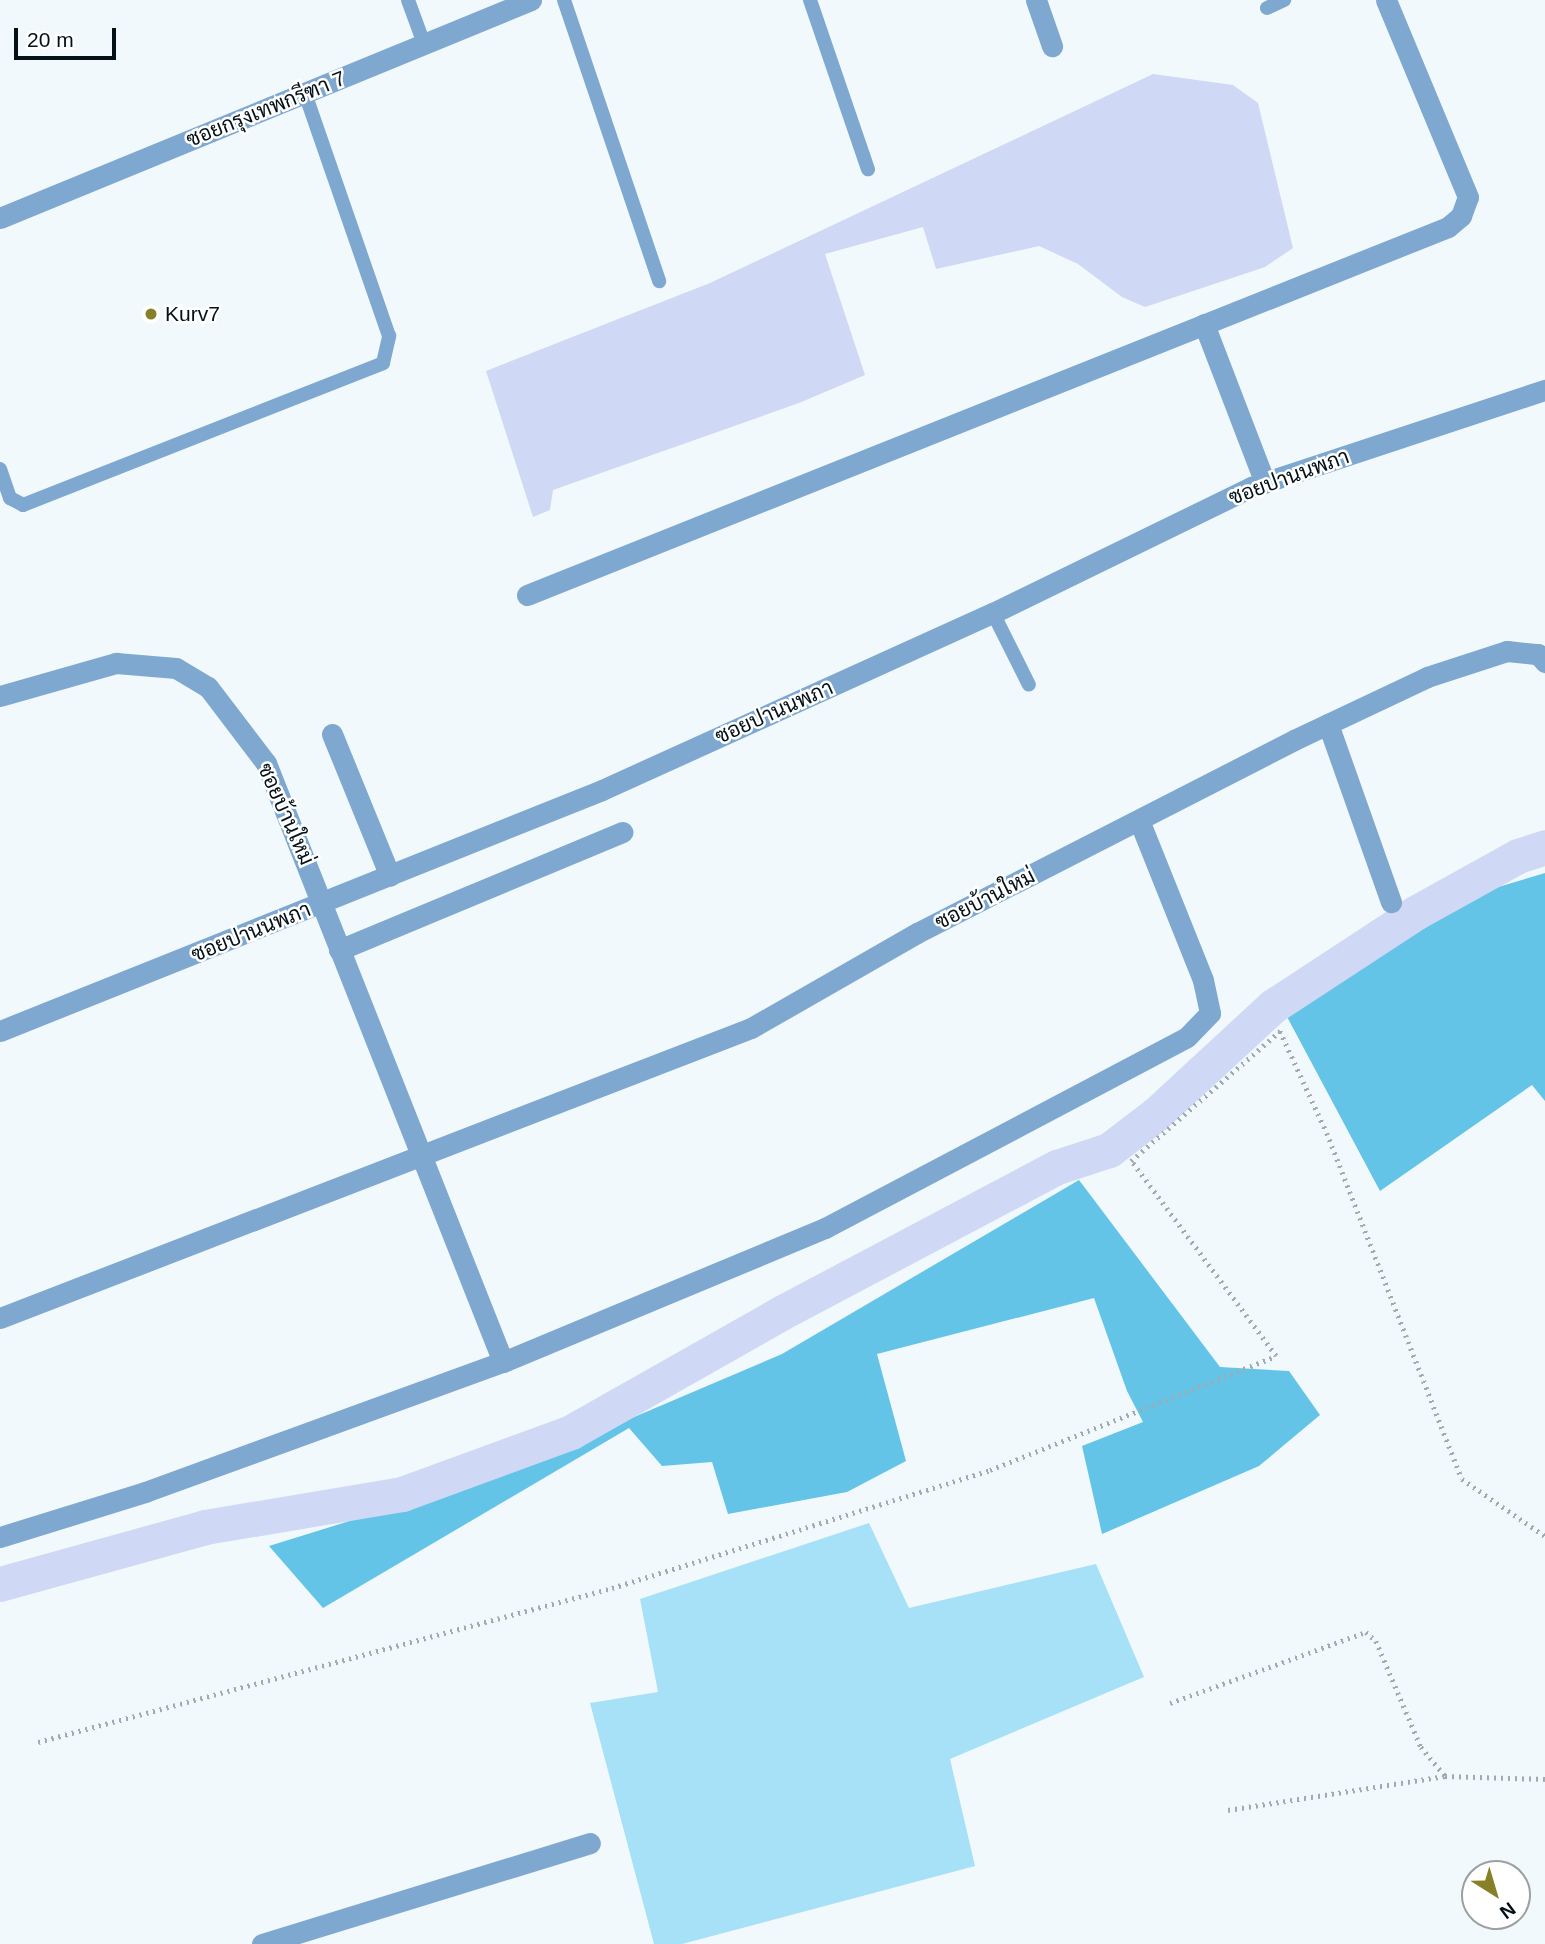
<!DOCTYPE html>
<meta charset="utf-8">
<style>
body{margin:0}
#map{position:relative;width:1545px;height:1944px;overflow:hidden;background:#f1f9fc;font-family:Helvetica,Sarabun,sans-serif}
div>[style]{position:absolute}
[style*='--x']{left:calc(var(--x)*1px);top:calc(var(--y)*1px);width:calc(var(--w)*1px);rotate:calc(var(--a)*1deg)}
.green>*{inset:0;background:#a6e1f8}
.forest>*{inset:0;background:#63c4e8}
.water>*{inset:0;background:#cfd8f5}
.canal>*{height:35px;margin:-17.5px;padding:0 17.5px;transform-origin:17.5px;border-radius:17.5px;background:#cfd8f5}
.path>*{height:4.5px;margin-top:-2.25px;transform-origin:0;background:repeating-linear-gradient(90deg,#a1aaae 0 2px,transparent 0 7px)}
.lane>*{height:14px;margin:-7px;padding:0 7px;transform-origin:7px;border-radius:7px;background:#7fa8d0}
.street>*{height:21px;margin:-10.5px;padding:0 10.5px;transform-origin:10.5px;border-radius:10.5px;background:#7fa8d0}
.dots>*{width:19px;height:19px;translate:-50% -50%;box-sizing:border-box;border:4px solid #fff;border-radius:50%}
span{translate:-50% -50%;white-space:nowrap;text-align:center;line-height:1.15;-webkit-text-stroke:5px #fff;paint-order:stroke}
.street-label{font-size:21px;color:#041117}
.poi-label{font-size:21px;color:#041117}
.left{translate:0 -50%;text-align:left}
.north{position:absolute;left:1461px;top:1860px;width:70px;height:70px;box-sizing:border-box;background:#fff;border:2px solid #9ba0a2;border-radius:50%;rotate:143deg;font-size:19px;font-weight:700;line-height:28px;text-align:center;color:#041117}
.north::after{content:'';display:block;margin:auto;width:24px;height:32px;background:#878027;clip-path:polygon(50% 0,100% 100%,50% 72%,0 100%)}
.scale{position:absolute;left:14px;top:28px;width:102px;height:32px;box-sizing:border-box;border:4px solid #041117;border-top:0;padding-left:9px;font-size:21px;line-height:24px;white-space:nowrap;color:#041117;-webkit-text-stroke:5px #fff;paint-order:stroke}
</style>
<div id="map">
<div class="green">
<div style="clip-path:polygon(869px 1523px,909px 1608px,1096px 1564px,1144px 1677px,950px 1759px,975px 1866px,682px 1944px,654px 1944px,590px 1703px,658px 1692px,640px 1599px)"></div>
</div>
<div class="forest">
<div style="clip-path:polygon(1545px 873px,1545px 1101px,1532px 1085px,1380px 1191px,1285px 1013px,1475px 894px)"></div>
<div style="clip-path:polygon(1079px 1180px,1220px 1367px,1289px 1371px,1320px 1415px,1259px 1466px,1102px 1534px,1082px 1446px,1143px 1422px,1127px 1391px,1094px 1298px,877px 1354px,906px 1461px,847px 1492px,728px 1514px,712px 1462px,662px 1466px,629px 1428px,323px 1608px,269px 1546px,385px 1510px,606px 1429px,782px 1354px)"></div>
</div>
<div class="water">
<div style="clip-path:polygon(1153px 74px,1233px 85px,1258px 103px,1293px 248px,1265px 267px,1145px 307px,1122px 297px,1078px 264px,1039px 246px,936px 269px,923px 227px,825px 254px,865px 375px,799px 403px,553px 490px,550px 510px,533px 517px,486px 371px,710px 283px)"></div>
</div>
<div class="canal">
<div style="--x:0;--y:1584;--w:213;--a:-15.5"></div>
<div style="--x:205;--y:1527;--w:200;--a:-9.5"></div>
<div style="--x:402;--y:1494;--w:180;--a:-20.1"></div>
<div style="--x:571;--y:1432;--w:241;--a:-29.5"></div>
<div style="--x:781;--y:1313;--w:312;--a:-27.9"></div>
<div style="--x:1057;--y:1167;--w:55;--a:-18.1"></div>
<div style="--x:1109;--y:1150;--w:59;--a:-37.5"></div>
<div style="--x:1156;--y:1114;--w:159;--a:-42.7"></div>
<div style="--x:1273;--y:1006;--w:170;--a:-33.2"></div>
<div style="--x:1415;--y:913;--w:118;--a:-29"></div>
<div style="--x:1518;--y:856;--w:28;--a:-18"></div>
</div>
<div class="path">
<div style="--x:1170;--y:1703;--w:208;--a:-19.9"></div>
<div style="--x:1366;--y:1632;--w:13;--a:42"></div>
<div style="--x:1376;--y:1641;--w:115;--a:67"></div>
<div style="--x:1421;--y:1747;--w:38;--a:50"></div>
<div style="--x:38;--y:1742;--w:594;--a:-15.02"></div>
<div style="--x:612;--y:1588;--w:396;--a:-17.3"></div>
<div style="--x:990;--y:1470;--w:308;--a:-21.7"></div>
<div style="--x:1276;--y:1356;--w:243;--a:-126.6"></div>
<div style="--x:1131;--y:1161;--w:198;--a:-41.1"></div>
<div style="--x:1280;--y:1031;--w:112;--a:65.3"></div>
<div style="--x:1327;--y:1133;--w:371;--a:68.7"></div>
<div style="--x:1462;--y:1479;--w:101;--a:34.5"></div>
<div style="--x:1228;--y:1810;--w:220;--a:-8.9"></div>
<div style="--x:1445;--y:1776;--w:100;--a:1.7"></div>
</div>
<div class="lane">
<div style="--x:408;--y:0;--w:47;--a:70"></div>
<div style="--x:564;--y:0;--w:297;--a:71.3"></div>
<div style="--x:810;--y:0;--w:179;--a:71.1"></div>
<div style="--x:1267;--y:8;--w:19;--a:-25"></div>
<div style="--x:0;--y:469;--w:31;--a:71"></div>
<div style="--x:10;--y:498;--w:15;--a:28"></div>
<div style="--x:23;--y:505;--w:387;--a:-21.5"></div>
<div style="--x:383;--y:363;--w:28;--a:-77"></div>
<div style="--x:389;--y:336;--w:257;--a:-109.1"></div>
<div style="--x:993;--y:613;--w:80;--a:63.4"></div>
</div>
<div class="street">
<div style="--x:1036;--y:0;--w:49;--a:70.8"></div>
<div style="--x:0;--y:218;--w:574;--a:-22.32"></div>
<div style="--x:1204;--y:324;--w:170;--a:69"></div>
<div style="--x:527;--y:595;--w:992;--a:-21.78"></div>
<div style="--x:1448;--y:227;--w:17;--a:-40"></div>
<div style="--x:1461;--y:216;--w:20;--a:-70"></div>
<div style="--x:1468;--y:197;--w:213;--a:-112.6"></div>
<div style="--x:0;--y:696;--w:121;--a:-15.9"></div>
<div style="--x:116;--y:663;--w:60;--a:4.8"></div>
<div style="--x:176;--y:668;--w:37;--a:31"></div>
<div style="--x:208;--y:687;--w:96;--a:52.7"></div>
<div style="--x:266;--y:763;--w:644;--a:68.41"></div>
<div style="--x:1328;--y:724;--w:189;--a:70.5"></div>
<div style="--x:332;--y:734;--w:153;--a:67.8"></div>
<div style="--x:339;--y:950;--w:307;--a:-22.6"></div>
<div style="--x:0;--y:1031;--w:648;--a:-21.82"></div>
<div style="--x:602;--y:790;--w:429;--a:-24.4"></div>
<div style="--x:993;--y:613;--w:287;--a:-26"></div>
<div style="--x:1251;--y:487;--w:310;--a:-18.3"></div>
<div style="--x:0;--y:1318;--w:805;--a:-21.11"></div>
<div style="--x:751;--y:1028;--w:191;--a:-29.8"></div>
<div style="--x:917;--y:933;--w:424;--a:-27.1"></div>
<div style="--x:1294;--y:740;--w:147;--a:-25.3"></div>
<div style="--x:1427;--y:677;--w:84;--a:-18"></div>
<div style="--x:1507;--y:651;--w:31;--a:6"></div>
<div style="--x:1538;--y:654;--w:11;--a:49"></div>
<div style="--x:0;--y:1537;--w:152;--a:-17.2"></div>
<div style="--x:145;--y:1492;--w:381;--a:-20"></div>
<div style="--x:503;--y:1362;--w:349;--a:-22.6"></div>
<div style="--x:825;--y:1228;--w:409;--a:-27.8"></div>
<div style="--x:1187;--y:1037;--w:33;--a:-46"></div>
<div style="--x:1210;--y:1013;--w:34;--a:-102"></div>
<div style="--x:1203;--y:980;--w:172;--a:-111.8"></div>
<div style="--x:262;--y:1944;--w:343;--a:-17.1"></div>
</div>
<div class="dots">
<div style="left:151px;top:314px;background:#878027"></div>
</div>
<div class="street-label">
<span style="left:266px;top:109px;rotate:-22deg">ซอยกรุงเทพกรีฑา 7</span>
<span style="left:1289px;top:477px;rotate:-20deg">ซอยปานนพภา</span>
<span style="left:774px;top:712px;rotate:-24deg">ซอยปานนพภา</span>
<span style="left:286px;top:814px;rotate:66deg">ซอยบ้านใหม่</span>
<span style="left:985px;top:899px;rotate:-27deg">ซอยบ้านใหม่</span>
<span style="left:251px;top:932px;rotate:-22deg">ซอยปานนพภา</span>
</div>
<div class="poi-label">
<span class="left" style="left:165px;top:314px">Kurv7</span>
</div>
<div class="north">N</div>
<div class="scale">20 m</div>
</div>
